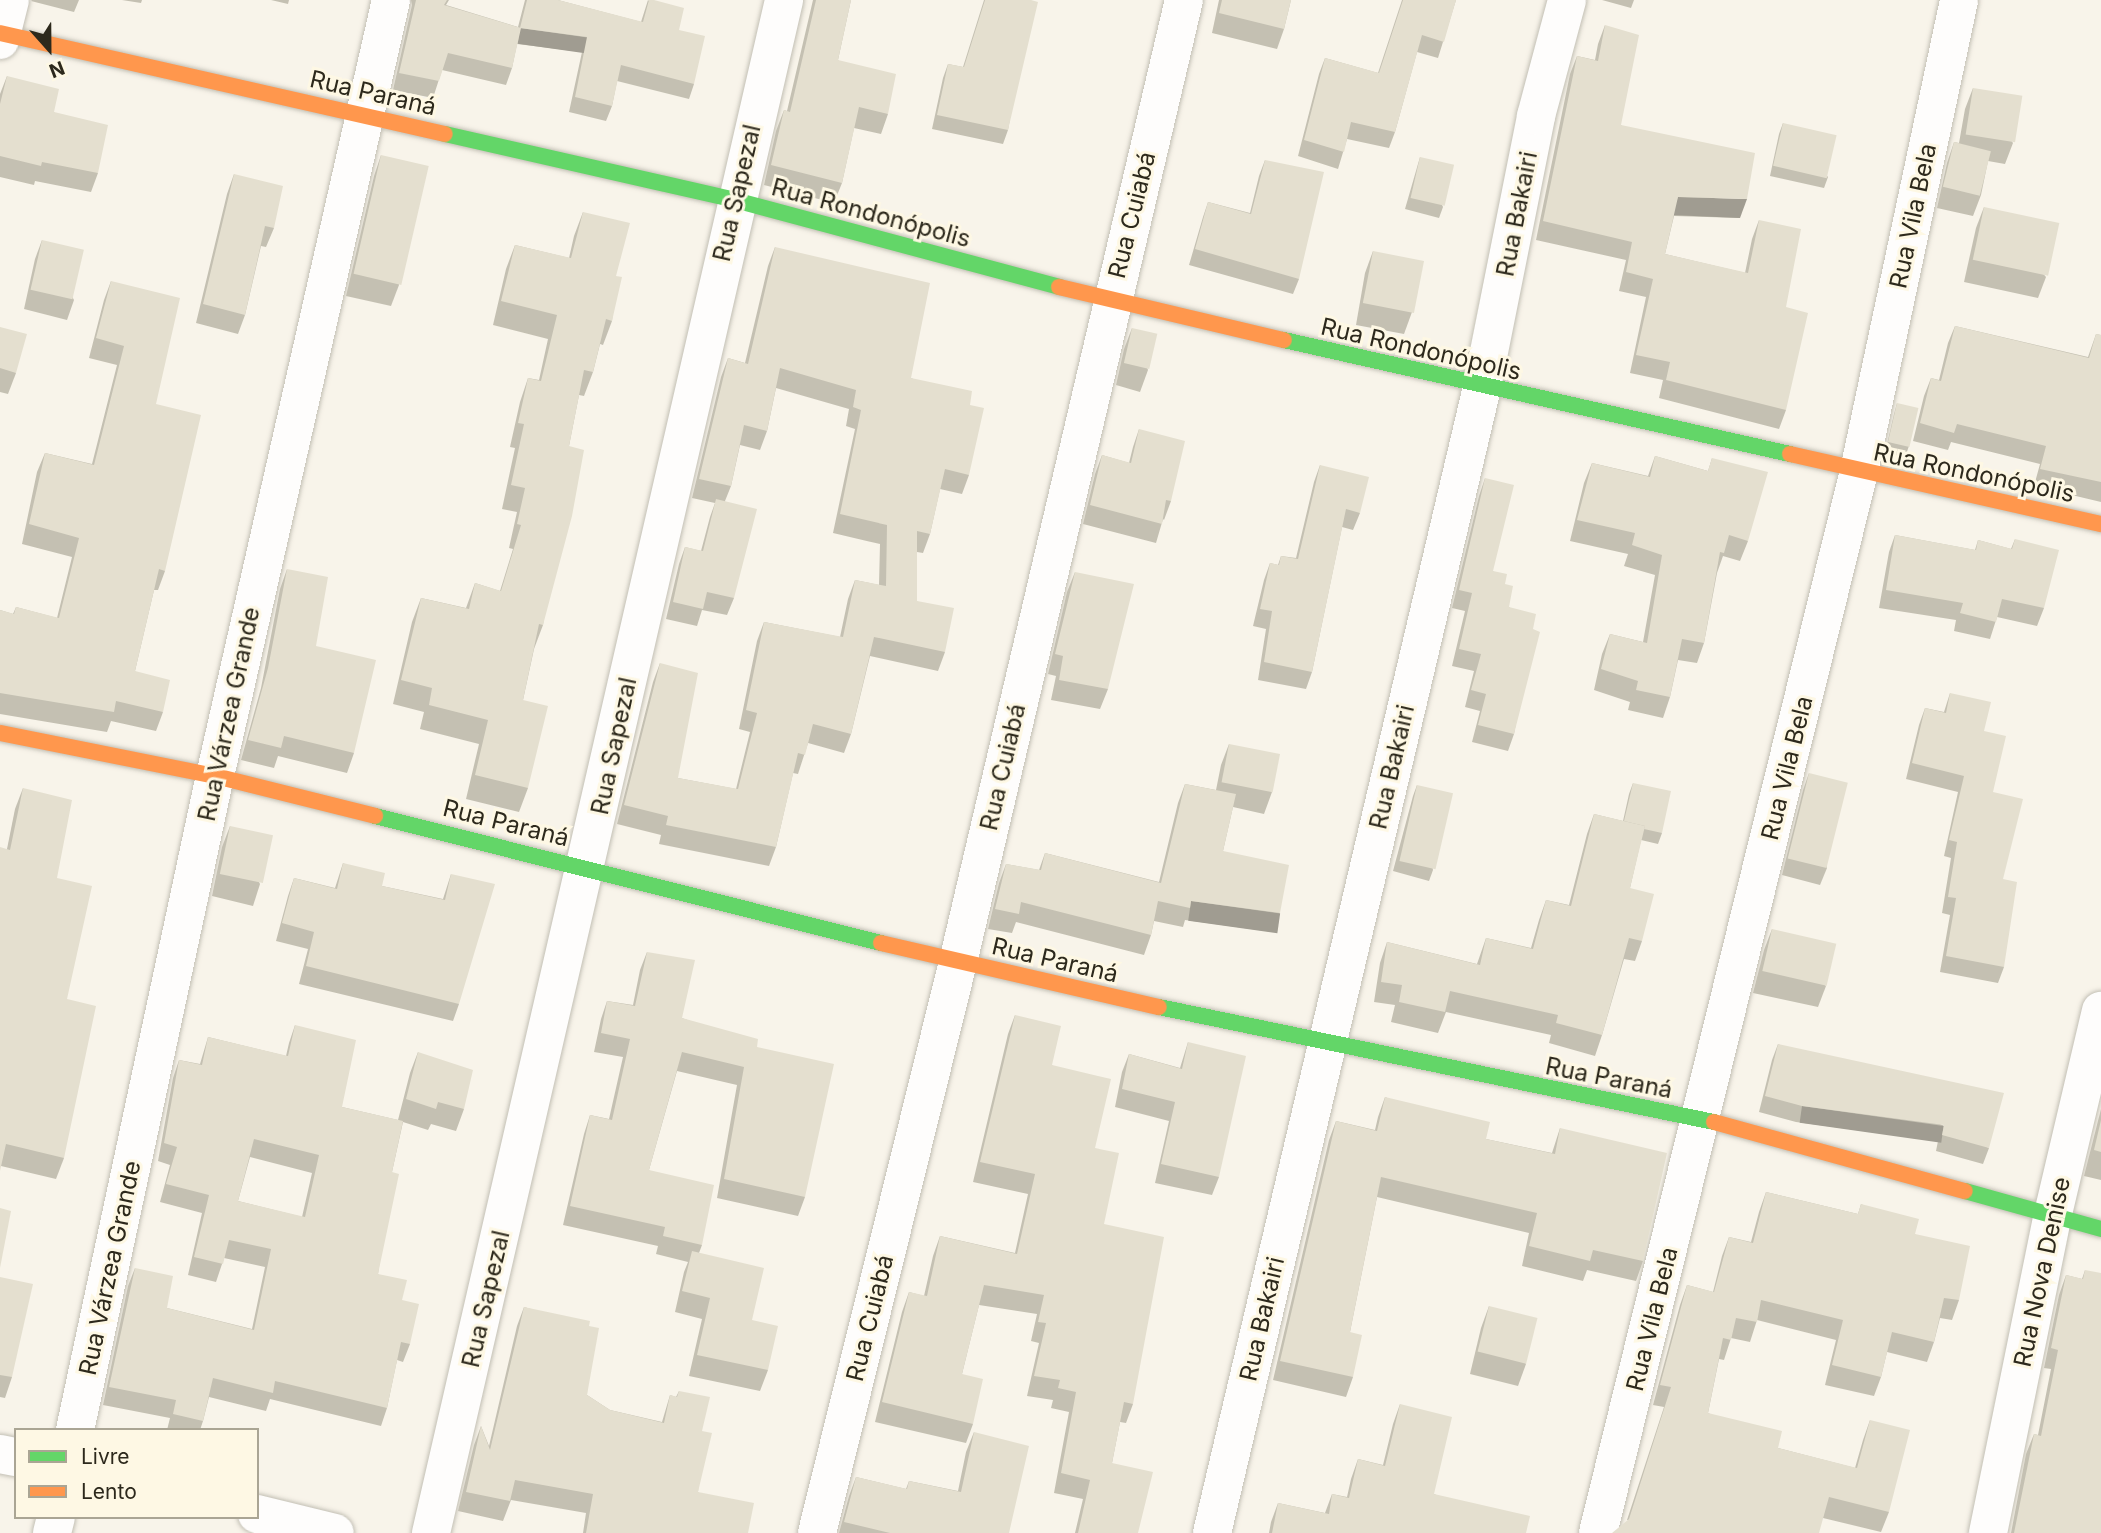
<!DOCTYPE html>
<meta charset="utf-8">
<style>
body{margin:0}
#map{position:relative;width:2101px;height:1533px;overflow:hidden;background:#f8f4ea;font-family:Inter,sans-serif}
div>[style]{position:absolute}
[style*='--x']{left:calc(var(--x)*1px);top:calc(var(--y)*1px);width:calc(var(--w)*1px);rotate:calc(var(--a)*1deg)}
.roads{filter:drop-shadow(0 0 2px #c2bfb4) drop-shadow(0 0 2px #c2bfb4)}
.street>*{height:38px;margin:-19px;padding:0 19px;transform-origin:19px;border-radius:19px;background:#fefdfc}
.fast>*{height:16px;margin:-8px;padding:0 8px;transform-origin:8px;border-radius:8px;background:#63d668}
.slow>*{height:16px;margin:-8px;padding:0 8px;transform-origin:8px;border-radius:8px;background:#ff974d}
.wall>*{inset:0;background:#c4c0b2}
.shaded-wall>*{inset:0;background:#a09c91;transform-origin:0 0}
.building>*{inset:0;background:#e4dfcf;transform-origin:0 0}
span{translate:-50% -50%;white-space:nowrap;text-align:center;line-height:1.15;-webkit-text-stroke:6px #fef8e4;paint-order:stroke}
.street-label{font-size:24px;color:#2d291c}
.legend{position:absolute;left:14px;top:1428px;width:245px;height:91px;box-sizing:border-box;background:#fef8e4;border:2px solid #aaa594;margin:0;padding:9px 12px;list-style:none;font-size:21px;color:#2d291c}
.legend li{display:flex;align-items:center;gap:14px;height:35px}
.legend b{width:35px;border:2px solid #aaa594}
.north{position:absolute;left:14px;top:14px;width:70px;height:70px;-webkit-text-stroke:5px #fef8e4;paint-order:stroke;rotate:159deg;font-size:19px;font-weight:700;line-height:28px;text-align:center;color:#2d291c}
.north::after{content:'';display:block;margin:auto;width:24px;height:32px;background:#2d291c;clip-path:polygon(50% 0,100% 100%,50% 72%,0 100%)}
</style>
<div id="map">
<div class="roads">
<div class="street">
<div style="--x:0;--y:40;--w:41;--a:-76"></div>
<div style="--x:75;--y:1430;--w:669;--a:-77.92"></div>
<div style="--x:215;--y:776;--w:796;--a:-77.22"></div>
<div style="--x:0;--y:1454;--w:16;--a:11"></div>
<div style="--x:257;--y:1514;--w:80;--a:13.7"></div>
<div style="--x:52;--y:1533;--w:16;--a:-76"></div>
<div style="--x:431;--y:1533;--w:1573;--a:-77.03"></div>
<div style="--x:817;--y:1533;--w:588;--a:-76.13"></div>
<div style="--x:958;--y:962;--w:988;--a:-76.78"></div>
<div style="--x:1212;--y:1533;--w:1177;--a:-76.74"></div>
<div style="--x:1482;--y:387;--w:276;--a:-78.7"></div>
<div style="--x:1536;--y:116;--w:120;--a:-75"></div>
<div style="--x:1598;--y:1533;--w:1094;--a:-76.19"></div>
<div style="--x:1859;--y:471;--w:481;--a:-78"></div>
<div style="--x:1988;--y:1533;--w:321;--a:-78.5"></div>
<div style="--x:2052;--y:1218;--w:213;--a:-76.7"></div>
</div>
<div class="fast">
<div style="--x:445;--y:134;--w:297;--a:12.8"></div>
<div style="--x:735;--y:200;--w:335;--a:15"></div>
<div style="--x:1284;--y:340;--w:519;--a:12.7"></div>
<div style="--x:375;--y:816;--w:522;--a:14.09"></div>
<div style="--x:1159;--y:1007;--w:567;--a:11.71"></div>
<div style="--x:1965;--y:1191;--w:141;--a:15.6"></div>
</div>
<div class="slow">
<div style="--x:0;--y:33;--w:456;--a:12.8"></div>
<div style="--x:1059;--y:287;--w:231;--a:13.3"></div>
<div style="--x:1790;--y:454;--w:319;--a:12.7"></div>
<div style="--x:0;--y:733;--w:219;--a:11.3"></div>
<div style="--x:215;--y:776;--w:165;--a:14"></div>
<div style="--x:881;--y:943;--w:285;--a:13"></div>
<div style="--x:1714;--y:1122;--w:260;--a:15.4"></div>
</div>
</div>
<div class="wall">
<div style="clip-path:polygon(32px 0,79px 0,74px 12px,31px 1px)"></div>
<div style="clip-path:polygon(122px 0,142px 0,141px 3px)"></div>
<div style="clip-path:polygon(271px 0,289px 0,288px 4px)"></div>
<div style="clip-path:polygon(411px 0,449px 0,446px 5px,518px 27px,525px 0,558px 0,641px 22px,648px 0,679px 30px,694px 84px,689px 99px,617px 81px,612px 106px,606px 121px,569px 112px,582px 52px,517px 44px,512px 68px,506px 85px,442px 70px,433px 98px,393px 90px,412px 5px)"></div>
<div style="clip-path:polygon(813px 0,851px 0,838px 60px,888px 114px,881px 134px,854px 128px,842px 183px,834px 203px,764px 185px,776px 131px,784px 110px,787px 111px)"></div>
<div style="clip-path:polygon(984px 0,1031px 0,1008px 130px,1003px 144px,932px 129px,943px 78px,948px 64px,963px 67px)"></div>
<div style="clip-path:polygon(1219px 0,1291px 0,1284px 29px,1277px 49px,1212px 33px)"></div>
<div style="clip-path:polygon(1402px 0,1456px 0,1438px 58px,1417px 52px,1395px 132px,1389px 148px,1347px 139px,1338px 169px,1298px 156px,1319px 74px,1325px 58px,1378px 73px)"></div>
<div style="clip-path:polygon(1602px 0,1634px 0,1631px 8px)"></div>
<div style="clip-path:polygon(1605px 25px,1621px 125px,1740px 218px,1674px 216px,1665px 254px,1745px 273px,1752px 239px,1759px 220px,1786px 307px,1786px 410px,1779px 429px,1659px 398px,1663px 380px,1630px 373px,1646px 297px,1619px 291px,1626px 260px,1536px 240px,1570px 74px,1577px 56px,1595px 60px,1598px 44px)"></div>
<div style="clip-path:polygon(7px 76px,54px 112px,98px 173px,91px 192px,35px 181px,34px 185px,0 177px,0 94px)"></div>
<div style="clip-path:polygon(1973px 88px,2013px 143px,2005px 164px,1988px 161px,1981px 195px,1973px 216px,1937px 208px,1947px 163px,1954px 142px,1959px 143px,1965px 109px)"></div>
<div style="clip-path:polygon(1783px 123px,1828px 177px,1824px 188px,1770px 176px,1779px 134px)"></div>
<div style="clip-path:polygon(381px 155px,399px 285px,391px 306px,346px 296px,374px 176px)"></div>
<div style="clip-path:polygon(1420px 157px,1443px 207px,1439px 218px,1405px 209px)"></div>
<div style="clip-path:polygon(1265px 160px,1299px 279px,1293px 294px,1189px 265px,1203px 217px,1208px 202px,1250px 213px,1259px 176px)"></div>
<div style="clip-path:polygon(234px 174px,274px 228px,266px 247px,261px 246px,245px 315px,238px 334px,196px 323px,227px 194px)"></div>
<div style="clip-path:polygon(1984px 207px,2046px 277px,2038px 298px,1964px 282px,1976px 228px)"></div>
<div style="clip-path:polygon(583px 212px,616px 276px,612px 321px,603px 345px,600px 344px,593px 372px,584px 396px,579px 395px,569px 446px,543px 625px,534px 649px,523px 700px,528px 788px,519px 812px,466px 799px,479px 744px,420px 729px,424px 712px,393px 704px,412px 622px,421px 598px,466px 608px,475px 583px,500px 591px,513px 549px,509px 548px,517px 512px,502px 509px,515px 448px,510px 447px,520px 402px,528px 378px,539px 380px,548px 339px,493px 325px,506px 269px,515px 245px,569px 258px,574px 236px)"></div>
<div style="clip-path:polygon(42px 240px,74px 300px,67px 320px,24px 309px,35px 259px)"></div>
<div style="clip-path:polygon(775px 247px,911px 378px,970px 405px,969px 475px,962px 494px,940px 489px,930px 534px,923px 553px,917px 552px,917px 601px,945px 652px,938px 671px,870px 656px,851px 734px,844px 753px,808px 743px,798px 774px,793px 773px,776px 847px,769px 866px,659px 844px,661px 835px,617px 824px,653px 682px,660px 663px,678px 778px,736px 789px,750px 732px,739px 729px,757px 641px,764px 622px,840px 637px,848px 599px,855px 580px,879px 585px,880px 544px,833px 533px,855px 429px,846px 426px,849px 409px,776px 388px,767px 431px,760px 450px,740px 445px,731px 486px,725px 501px,734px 598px,727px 615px,702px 610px,697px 626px,666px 619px,679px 564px,685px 547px,701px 551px,710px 517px,715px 503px,692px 498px,721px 377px,728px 358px,745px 363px,768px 266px)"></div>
<div style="clip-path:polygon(1373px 251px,1412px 312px,1404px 334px,1356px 325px,1365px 273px)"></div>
<div style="clip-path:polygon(111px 281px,156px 404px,165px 571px,158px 590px,154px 590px,135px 671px,163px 712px,156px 731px,111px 721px,107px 732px,0 714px,0 610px,13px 614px,16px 607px,57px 618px,72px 557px,22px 544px,37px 472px,45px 453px,92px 464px,117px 365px,89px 358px,104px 300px)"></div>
<div style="clip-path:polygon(1955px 326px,2088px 357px,2096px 334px,2101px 335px,2101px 502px,2034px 486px,2040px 464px,1951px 442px,1948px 450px,1913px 441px,1924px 396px,1931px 378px,1939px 380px,1948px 343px)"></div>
<div style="clip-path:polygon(0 327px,16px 373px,8px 394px,0 392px)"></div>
<div style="clip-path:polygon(1132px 328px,1148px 370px,1140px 392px,1116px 385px,1124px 349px)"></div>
<div style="clip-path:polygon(1897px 403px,1909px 446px,1905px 457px,1885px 453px,1894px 414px)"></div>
<div style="clip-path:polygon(1139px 429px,1171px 501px,1164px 520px,1163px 519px,1156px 543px,1083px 524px,1095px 474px,1102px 455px,1129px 463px,1133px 447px)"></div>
<div style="clip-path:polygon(1655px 456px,1708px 471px,1712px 458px,1748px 541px,1740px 561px,1723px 556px,1717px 573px,1704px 643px,1697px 663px,1678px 660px,1670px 697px,1663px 718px,1628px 710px,1630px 702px,1594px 690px,1602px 654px,1610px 634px,1643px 642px,1655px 575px,1624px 566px,1628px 554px,1570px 541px,1584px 483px,1592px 463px,1648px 476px)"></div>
<div style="clip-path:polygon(1320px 465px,1360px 513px,1353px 530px,1342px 527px,1312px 672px,1306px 689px,1258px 680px,1266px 629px,1253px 626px,1264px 580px,1270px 563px,1278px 565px,1281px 556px,1296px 558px,1314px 482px)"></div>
<div style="clip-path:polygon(1485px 478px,1493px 571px,1505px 584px,1509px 607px,1533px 629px,1514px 734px,1508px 751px,1472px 742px,1480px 711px,1465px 707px,1474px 671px,1452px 666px,1465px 611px,1452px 608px,1479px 496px)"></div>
<div style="clip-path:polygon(1895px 535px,1975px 550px,1978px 540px,2011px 549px,2015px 539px,2044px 608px,2037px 626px,1997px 617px,1990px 639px,1954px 631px,1956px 620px,1879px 608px,1889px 552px)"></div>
<div style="clip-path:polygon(287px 569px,354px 753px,347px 773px,278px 756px,274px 768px,241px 760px,261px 688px,280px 589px)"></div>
<div style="clip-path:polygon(1075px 572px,1108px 689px,1100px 709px,1051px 700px,1056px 676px,1048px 674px,1067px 592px)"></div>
<div style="clip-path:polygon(1950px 693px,1984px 731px,1993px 792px,2003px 879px,2004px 967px,1998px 983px,1940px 972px,1950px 915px,1942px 913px,1951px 858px,1944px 856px,1958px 792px,1906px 779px,1919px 725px,1925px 708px,1944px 712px)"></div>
<div style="clip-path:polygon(1229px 744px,1272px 792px,1264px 814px,1233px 807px,1223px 851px,1280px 913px,1273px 932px,1185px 920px,1183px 927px,1154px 921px,1151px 935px,1144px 955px,1016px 922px,1012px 933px,988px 929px,999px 883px,1006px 864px,1039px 870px,1045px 853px,1159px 882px,1178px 803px,1185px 784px,1216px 790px,1221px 765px)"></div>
<div style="clip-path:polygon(1809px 773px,1827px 868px,1820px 885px,1782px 875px,1803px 790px)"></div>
<div style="clip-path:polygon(1633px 783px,1662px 833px,1658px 844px,1641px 840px,1630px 888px,1642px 941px,1635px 961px,1624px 959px,1602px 1035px,1595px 1056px,1549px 1043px,1551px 1035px,1446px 1012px,1438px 1033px,1391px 1022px,1395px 1005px,1374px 1002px,1380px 963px,1387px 942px,1477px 964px,1486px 938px,1531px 948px,1539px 920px,1546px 900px,1569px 905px,1587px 834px,1594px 814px,1623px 821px,1629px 794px)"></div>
<div style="clip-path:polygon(1417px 785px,1433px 870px,1429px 881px,1393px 871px,1413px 796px)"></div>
<div style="clip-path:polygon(23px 788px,57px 878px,67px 999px,64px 1158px,56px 1179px,1px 1166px,7px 849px,15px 809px)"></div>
<div style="clip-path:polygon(230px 826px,260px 884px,253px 906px,212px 896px,222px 847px)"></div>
<div style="clip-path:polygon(343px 863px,382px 886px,443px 899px,451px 874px,459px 1004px,453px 1021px,299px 984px,308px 949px,276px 941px,288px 896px,294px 878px,335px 888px)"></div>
<div style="clip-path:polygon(1772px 929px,1826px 986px,1818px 1007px,1753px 993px,1764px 950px)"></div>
<div style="clip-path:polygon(647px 952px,682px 1018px,757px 1047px,805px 1197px,798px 1216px,717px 1198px,737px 1085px,677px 1071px,649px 1170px,702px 1245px,699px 1253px,752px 1320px,768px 1370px,760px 1391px,689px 1376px,702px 1319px,675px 1312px,684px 1272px,688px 1262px,656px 1254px,658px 1246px,563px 1225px,584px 1134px,590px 1115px,609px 1119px,623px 1057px,594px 1052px,601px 1019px,607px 1001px,633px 1005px,640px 970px)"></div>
<div style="clip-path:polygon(1015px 1015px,1052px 1065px,1095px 1148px,1104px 1224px,1133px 1404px,1126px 1423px,1120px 1422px,1112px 1463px,1138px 1533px,1075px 1533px,1083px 1499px,1054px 1493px,1069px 1412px,1051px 1408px,1053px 1400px,1027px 1396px,1039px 1343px,1031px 1341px,1037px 1314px,979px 1305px,962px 1374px,973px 1424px,966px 1443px,875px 1422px,902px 1312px,909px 1292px,924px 1296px,933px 1256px,940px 1236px,1015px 1253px,1028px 1194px,973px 1182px,1008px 1034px)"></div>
<div style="clip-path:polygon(evenodd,295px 1025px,342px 1107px,398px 1120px,410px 1073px,418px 1052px,464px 1109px,456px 1131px,431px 1124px,428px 1130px,403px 1122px,392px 1172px,378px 1274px,402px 1300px,410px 1344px,403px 1362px,397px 1360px,387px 1408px,381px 1426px,270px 1399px,266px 1411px,209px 1397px,203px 1421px,200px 1430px,167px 1430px,170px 1418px,103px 1405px,128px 1286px,135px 1268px,167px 1308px,252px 1329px,265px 1267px,224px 1258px,216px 1282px,188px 1275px,202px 1213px,160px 1202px,170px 1165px,158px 1161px,173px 1078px,179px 1060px,200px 1064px,208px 1037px,286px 1056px,289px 1043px,295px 1025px,250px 1157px,312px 1173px,302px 1217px,238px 1201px,250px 1157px)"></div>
<div style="clip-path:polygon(1188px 1042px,1219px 1177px,1212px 1195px,1155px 1183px,1169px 1121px,1115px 1107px,1122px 1072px,1129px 1054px,1180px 1068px)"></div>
<div style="clip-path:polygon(1778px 1044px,1989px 1148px,1983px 1164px,1936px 1151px,1938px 1141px,1796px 1122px,1759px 1112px,1772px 1060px)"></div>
<div style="clip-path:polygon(1385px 1097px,1486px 1139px,1552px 1153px,1560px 1128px,1643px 1261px,1636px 1281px,1587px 1270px,1583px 1281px,1522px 1266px,1529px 1233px,1377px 1197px,1350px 1332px,1353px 1377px,1346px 1397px,1273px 1380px,1329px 1140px,1336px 1121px,1375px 1130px,1378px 1117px)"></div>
<div style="clip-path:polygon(2101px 1109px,2101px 1180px,2084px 1176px)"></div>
<div style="clip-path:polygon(1766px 1192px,1858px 1214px,1861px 1204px,1915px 1234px,1959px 1300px,1952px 1320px,1940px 1318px,1934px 1342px,1927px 1362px,1887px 1352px,1881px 1377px,1874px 1396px,1825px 1385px,1836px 1340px,1757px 1320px,1750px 1342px,1731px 1338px,1724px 1360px,1719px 1359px,1708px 1413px,1778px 1448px,1855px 1468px,1863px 1440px,1870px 1420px,1889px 1512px,1881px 1532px,1823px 1518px,1627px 1520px,1664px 1407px,1653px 1405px,1680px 1305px,1687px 1285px,1713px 1292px,1722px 1256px,1729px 1237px,1751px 1242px,1759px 1212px)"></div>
<div style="clip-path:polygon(2085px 1270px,2101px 1533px,2011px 1533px,2026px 1454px,2034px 1434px,2038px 1435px,2051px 1369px,2044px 1368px,2059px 1295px,2066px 1275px,2082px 1279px)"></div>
<div style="clip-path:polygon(0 1277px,12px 1377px,5px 1398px,0 1397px)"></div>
<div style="clip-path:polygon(1489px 1306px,1526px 1364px,1518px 1386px,1470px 1374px,1481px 1328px)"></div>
<div style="clip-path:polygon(524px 1307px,589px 1326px,587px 1395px,610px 1410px,662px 1422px,670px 1395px,676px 1397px,679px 1391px,702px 1431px,698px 1492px,748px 1533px,583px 1533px,586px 1513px,511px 1500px,503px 1521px,458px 1511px,474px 1445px,481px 1426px,489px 1446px,517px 1326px)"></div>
<div style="clip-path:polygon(1400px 1404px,1434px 1494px,1526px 1533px,1269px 1533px,1271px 1522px,1278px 1503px,1325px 1513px,1332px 1494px,1347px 1497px,1351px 1479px,1358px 1459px,1383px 1465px,1393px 1424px)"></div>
<div style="clip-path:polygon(974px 1432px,1009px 1533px,839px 1533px,849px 1496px,856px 1477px,906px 1489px,909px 1481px,958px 1491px,966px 1452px)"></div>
</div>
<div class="shaded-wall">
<div style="left:520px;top:28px;width:68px;height:16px;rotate:8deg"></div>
<div style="clip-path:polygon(1678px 197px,1747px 199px,1740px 218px,1671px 215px)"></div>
<div style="left:1191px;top:901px;width:90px;height:20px;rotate:8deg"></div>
<div style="left:1802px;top:1106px;width:143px;height:17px;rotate:8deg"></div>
</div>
<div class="building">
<div style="clip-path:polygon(416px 0,447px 0,444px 5px,521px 28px,512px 68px,448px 53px,439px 81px,399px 73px)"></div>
<div style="clip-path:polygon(527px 0,558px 0,643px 22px,649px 0,654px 0,684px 8px,679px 30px,705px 36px,694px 84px,621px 65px,612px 106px,575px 97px,587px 37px,520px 28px)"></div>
<div style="clip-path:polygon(816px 0,851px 0,838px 60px,896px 74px,888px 114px,859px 107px,842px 183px,771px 165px,784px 110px,790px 112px)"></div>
<div style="clip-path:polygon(985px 0,1031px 0,1038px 2px,1008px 130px,937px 115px,948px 64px,964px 67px)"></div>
<div style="clip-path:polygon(1222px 0,1291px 0,1284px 29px,1219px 13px)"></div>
<div style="clip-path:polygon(1403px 0,1456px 0,1444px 42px,1422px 35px,1395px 132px,1351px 122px,1344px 152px,1304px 140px,1325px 58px,1379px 73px)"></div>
<div style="clip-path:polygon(1605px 25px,1639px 35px,1621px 125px,1755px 153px,1747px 199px,1678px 197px,1665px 254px,1748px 273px,1759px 220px,1801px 229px,1786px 307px,1808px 313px,1786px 410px,1666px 380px,1670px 362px,1636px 355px,1653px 279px,1626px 272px,1632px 242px,1543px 221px,1577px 56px,1598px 61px)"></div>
<div style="clip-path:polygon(7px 76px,59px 89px,54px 112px,108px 125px,98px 173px,42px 162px,41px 166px,0 156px,0 104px)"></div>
<div style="left:1973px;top:88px;width:50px;height:47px;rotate:9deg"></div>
<div style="left:1783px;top:123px;width:55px;height:44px;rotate:13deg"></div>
<div style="left:1954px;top:142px;width:38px;height:46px;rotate:14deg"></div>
<div style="left:381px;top:155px;width:49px;height:122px;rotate:13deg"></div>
<div style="left:1420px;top:157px;width:35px;height:42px;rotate:13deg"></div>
<div style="clip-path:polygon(1265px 160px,1324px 172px,1299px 279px,1195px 249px,1208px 202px,1251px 214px)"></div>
<div style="clip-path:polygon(234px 174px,283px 186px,274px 228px,265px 226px,245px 315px,203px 304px)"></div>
<div style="left:1984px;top:207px;width:77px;height:54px;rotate:12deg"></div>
<div style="clip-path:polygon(583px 212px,630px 223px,616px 276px,622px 277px,612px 321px,606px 319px,593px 372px,584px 370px,569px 446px,584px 450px,572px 516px,543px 625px,539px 624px,523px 700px,548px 706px,528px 788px,475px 775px,488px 720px,429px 705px,432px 688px,401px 680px,421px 598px,469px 609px,475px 583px,501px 591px,521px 525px,517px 524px,525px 488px,511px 485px,524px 424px,518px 423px,528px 378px,541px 381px,557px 315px,501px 301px,515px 245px,571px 258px)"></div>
<div style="left:42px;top:240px;width:43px;height:51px;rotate:13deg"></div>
<div style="clip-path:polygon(775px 247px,930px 283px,911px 378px,972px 391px,970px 405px,984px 408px,969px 475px,945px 469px,930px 534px,917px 531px,917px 601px,954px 608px,945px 652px,874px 637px,851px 734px,813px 724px,805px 755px,798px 753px,776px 847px,666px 825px,668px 816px,624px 805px,660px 663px,698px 673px,678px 778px,738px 789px,757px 713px,746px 710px,764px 622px,843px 637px,855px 580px,886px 586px,887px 525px,840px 514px,861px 410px,853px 407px,856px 390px,780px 368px,767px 431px,744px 425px,731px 486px,699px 479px,728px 358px,748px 364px)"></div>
<div style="left:1373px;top:251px;width:52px;height:53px;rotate:11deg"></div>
<div style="clip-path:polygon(111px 281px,180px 298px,156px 404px,201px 415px,165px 571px,159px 569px,135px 671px,170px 680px,163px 712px,116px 701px,114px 712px,0 693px,0 610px,14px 614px,16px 607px,59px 618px,79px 538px,29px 524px,45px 453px,94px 465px,124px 346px,96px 338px)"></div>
<div style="clip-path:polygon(1955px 326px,2089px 358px,2096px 334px,2101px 335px,2101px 482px,2040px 469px,2046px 446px,1957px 424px,1954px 433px,1920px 423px,1931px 378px,1941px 381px)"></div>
<div style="clip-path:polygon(0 327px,27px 334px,16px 373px,0 368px)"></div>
<div style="left:1132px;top:328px;width:26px;height:36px;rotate:13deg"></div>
<div style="left:1897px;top:403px;width:22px;height:40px;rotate:13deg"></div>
<div style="clip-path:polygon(1139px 429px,1185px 441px,1171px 501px,1166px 500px,1162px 524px,1090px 505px,1102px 455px,1131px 463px)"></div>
<div style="clip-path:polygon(1655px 456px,1708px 471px,1712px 458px,1768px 472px,1748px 541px,1729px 535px,1724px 553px,1720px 552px,1704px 643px,1682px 639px,1670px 697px,1636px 690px,1638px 681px,1601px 669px,1610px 634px,1647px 643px,1662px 555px,1632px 545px,1635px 533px,1577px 520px,1592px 463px,1650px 477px)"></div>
<div style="clip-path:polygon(1320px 465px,1369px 477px,1360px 513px,1346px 509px,1312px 672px,1264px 662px,1272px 611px,1260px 609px,1270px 563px,1279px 565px,1281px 556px,1298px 559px)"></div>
<div style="clip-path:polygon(1485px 478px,1514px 485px,1493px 571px,1507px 574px,1505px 584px,1513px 586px,1509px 607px,1536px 614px,1533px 629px,1540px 632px,1514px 734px,1478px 725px,1486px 694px,1471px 690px,1481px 654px,1459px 649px,1472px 593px,1459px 590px)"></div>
<div style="clip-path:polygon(716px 499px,757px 509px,734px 598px,707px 592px,703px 609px,673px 602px,685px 547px,703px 551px)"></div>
<div style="clip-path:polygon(1895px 535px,1976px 550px,1978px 540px,2012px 549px,2015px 539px,2059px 550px,2044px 608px,2002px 599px,1996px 622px,1960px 613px,1963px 603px,1886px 590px)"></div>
<div style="clip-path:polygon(287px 569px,328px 577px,316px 646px,376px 660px,354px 753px,284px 736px,281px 748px,248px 740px,268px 668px)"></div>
<div style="clip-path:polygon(1075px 572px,1134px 584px,1108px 689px,1059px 680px,1063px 656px,1055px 654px)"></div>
<div style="clip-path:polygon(1950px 693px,1991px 702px,1984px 731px,2006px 736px,1993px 792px,2023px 799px,2003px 879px,2017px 882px,2004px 967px,1946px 956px,1956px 898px,1948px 897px,1957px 842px,1949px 840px,1964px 776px,1912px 763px,1925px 708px,1946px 713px)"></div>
<div style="left:1229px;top:744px;width:52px;height:39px;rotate:11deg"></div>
<div style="left:1809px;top:773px;width:40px;height:88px;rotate:14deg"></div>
<div style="clip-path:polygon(1633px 783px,1671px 791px,1662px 833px,1644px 829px,1645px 826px,1624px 821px)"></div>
<div style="clip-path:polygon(1185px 784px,1236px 794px,1223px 851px,1289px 865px,1280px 913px,1191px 901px,1190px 908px,1158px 901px,1151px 935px,1021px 902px,1019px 914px,995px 909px,1006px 864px,1041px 870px,1045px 853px,1161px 883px)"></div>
<div style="left:1417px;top:785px;width:37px;height:78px;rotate:13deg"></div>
<div style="clip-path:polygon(23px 788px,72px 800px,57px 878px,92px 886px,67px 999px,96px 1006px,64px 1158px,6px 1144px,0 1171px,0 847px,10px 850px)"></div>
<div style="clip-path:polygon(1594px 814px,1645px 826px,1630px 888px,1654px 894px,1642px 941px,1629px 938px,1602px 1035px,1556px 1023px,1558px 1015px,1450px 991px,1445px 1012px,1399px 1002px,1402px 985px,1381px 982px,1387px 942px,1480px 965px,1486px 938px,1533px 949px,1546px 900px,1571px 906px)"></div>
<div style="left:230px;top:826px;width:44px;height:49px;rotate:12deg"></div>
<div style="clip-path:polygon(343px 863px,385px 873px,382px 886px,445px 900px,451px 874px,495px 884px,459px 1004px,306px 966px,314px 932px,282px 923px,294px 878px,337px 889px)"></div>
<div style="left:1772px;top:929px;width:66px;height:43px;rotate:13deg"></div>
<div style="clip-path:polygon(647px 952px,695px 960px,682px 1018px,758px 1039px,757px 1047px,834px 1064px,805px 1197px,724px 1179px,744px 1067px,682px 1052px,649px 1170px,714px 1185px,702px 1245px,663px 1236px,665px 1227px,570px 1206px,590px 1115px,612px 1120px,630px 1039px,601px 1033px,607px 1001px,635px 1006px)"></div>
<div style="clip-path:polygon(1015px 1015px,1061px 1026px,1052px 1065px,1111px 1079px,1095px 1148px,1119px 1153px,1104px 1224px,1164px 1237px,1133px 1404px,1124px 1402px,1112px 1463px,1153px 1472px,1138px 1533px,1078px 1533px,1090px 1480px,1061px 1473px,1076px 1392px,1058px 1388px,1060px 1380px,1034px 1376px,1046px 1323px,1038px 1322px,1044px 1295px,984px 1285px,962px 1374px,983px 1379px,973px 1424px,882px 1402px,909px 1292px,927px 1296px,940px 1236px,1017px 1254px,1035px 1174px,980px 1162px)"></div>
<div style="clip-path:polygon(evenodd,295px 1025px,356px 1040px,342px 1107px,403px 1121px,392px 1172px,399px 1174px,378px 1274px,407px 1280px,402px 1300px,419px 1304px,410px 1344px,401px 1342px,387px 1408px,275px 1381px,273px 1393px,213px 1378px,203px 1421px,173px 1414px,176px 1400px,109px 1387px,135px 1268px,173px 1276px,167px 1308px,254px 1330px,271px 1249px,229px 1240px,223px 1264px,194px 1257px,209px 1195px,166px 1184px,177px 1147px,164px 1143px,179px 1060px,202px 1065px,208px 1037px,288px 1056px,295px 1025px,254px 1139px,319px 1155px,305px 1217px,238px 1201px,254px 1139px)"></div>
<div style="clip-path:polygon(1188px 1042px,1246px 1056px,1219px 1177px,1161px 1164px,1175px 1102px,1122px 1089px,1129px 1054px,1182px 1069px)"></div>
<div style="clip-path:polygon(1778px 1044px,2004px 1093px,1989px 1148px,1942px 1135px,1944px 1125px,1802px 1106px,1765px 1096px)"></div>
<div style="clip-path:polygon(418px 1052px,473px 1070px,464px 1109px,438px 1102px,436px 1109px,406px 1099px)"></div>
<div style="clip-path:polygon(1385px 1097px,1490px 1122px,1486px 1139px,1555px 1154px,1560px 1128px,1667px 1153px,1643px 1261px,1593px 1250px,1590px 1261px,1529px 1246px,1537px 1213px,1381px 1177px,1350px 1332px,1362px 1335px,1353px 1377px,1280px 1361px,1336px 1121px,1377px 1131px)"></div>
<div style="clip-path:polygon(2101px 1120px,2101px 1152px,2094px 1150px)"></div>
<div style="clip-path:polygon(1766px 1192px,1858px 1214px,1861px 1204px,1919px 1219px,1915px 1234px,1970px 1246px,1959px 1300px,1944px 1298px,1934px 1342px,1892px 1332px,1881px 1377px,1832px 1365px,1843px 1320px,1761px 1300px,1757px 1322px,1736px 1318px,1731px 1340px,1723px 1338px,1708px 1413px,1782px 1431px,1778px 1448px,1857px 1468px,1870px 1420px,1910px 1430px,1889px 1512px,1829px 1497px,1819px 1533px,1612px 1533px,1629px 1519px,1671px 1387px,1660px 1385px,1687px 1285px,1714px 1292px,1729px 1237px,1753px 1243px)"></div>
<div style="clip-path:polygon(0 1208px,11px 1211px,0 1268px)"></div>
<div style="clip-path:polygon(692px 1251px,764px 1268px,752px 1320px,778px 1326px,768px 1370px,697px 1355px,710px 1298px,682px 1291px)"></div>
<div style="clip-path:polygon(2085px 1270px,2101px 1273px,2101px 1533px,2014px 1533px,2034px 1434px,2041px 1436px,2058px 1350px,2051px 1348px,2066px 1275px,2083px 1279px)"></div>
<div style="clip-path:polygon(0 1277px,33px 1284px,12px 1377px,0 1375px)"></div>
<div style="left:1489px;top:1306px;width:50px;height:47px;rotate:14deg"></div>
<div style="clip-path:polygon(524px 1307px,590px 1321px,589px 1326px,599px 1328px,587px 1395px,610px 1410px,664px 1423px,670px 1395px,677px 1397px,679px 1391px,710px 1397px,702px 1431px,712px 1433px,698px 1492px,754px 1503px,748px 1533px,586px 1533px,593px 1494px,515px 1480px,510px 1501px,466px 1492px,481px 1426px,490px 1450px)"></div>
<div style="clip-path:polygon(1400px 1404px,1452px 1417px,1434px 1494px,1530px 1516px,1526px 1533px,1272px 1533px,1278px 1503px,1329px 1514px,1332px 1494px,1349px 1498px,1358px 1459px,1385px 1466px)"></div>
<div style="clip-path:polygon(974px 1432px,1029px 1446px,1009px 1533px,890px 1533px,844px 1522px,856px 1477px,907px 1489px,909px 1481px,961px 1492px)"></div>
</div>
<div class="street-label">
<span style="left:373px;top:93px;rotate:13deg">Rua Paraná</span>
<span style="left:737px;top:193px;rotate:-77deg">Rua Sapezal</span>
<span style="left:871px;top:213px;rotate:15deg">Rua Rondonópolis</span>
<span style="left:1517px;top:214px;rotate:-79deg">Rua Bakairi</span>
<span style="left:1132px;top:215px;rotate:-76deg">Rua Cuiabá</span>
<span style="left:1913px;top:216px;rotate:-78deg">Rua Vila Bela</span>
<span style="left:1421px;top:349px;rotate:13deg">Rua Rondonópolis</span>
<span style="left:1974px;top:473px;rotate:12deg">Rua Rondonópolis</span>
<span style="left:229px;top:714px;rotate:-78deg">Rua Várzea Grande</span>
<span style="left:614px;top:746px;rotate:-78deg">Rua Sapezal</span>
<span style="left:1003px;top:767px;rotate:-77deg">Rua Cuiabá</span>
<span style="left:1392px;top:767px;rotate:-77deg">Rua Bakairi</span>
<span style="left:1787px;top:768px;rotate:-76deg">Rua Vila Bela</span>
<span style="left:506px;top:823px;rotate:14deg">Rua Paraná</span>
<span style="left:1055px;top:960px;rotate:13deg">Rua Paraná</span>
<span style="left:1609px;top:1078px;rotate:11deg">Rua Paraná</span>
<span style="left:110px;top:1268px;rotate:-78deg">Rua Várzea Grande</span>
<span style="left:2042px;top:1272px;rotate:-78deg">Rua Nova Denise</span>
<span style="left:486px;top:1299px;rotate:-77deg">Rua Sapezal</span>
<span style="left:870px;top:1318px;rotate:-76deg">Rua Cuiabá</span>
<span style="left:1262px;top:1319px;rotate:-77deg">Rua Bakairi</span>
<span style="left:1652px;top:1319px;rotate:-76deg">Rua Vila Bela</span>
</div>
<ul class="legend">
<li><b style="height:9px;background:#63d668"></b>Livre</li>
<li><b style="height:9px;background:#ff974d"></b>Lento</li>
</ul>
<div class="north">N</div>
</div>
